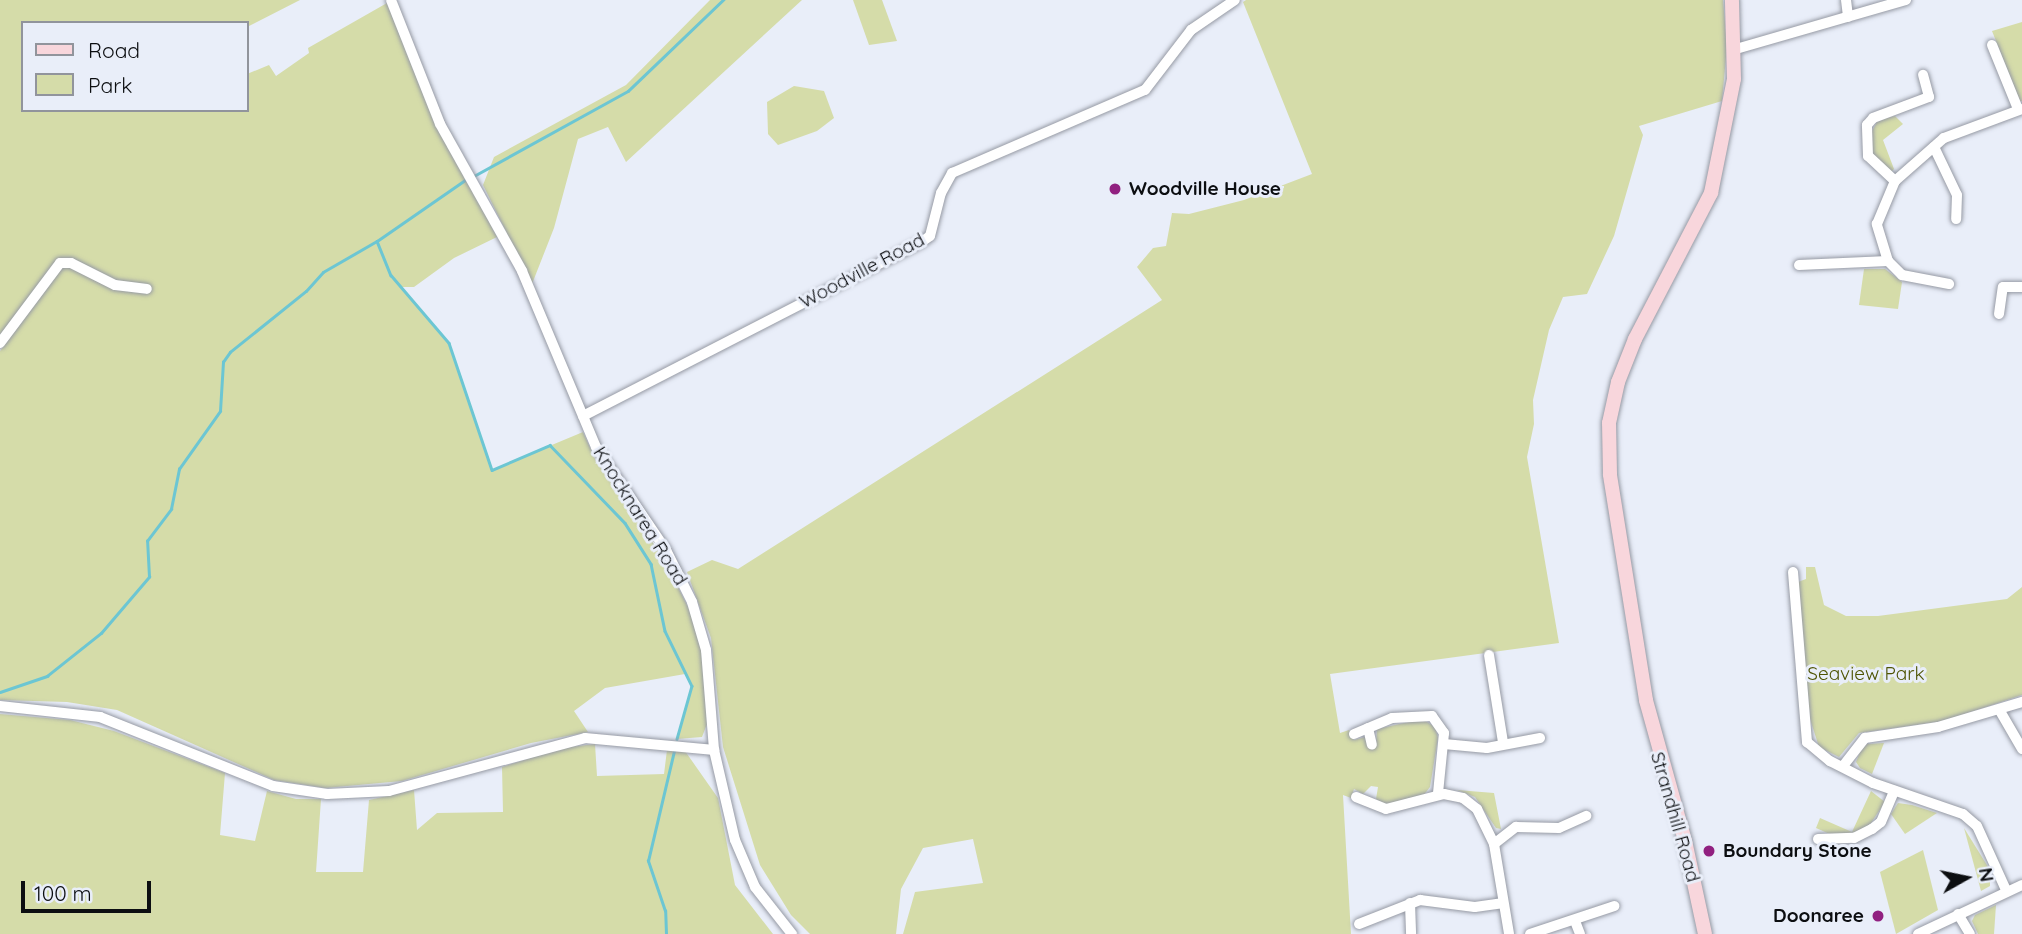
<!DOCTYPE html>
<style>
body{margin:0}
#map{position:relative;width:2022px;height:934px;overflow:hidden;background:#e9eef9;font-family:Quicksand,sans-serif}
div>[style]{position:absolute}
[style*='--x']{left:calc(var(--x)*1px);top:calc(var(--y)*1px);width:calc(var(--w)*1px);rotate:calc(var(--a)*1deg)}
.green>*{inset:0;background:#d5dca9}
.stream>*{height:2.5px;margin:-1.25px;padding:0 1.25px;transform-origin:1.25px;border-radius:1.25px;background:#6cc6d3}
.roads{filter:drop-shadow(0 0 2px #969aa4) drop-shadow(0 0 2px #969aa4)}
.minor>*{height:10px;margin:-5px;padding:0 5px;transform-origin:5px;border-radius:5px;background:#fff}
.major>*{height:14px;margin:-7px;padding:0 7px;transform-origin:7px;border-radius:7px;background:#f8d6dc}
.dots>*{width:19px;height:19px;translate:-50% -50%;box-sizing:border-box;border:4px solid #e9eef9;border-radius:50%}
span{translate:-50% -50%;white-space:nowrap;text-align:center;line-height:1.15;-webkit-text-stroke:6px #e9eef9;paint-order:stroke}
.poi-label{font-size:19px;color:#0c0e11;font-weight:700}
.left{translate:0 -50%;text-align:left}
.right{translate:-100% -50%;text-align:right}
.street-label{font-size:19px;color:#0c0e11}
.park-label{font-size:19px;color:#4e5403}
.legend{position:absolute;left:21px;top:21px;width:228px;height:91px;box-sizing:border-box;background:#e9eef9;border:2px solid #91949c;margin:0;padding:9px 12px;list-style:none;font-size:21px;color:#0c0e11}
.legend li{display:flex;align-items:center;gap:14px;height:35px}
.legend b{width:35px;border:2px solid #91949c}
.north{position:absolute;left:1931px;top:843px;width:70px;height:70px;-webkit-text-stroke:5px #e9eef9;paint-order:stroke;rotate:81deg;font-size:19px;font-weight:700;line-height:28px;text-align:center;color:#0c0e11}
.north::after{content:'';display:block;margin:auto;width:24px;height:32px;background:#0c0e11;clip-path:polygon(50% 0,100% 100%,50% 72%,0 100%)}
.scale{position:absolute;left:21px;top:881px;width:130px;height:32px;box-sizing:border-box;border:4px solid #0c0e11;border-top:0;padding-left:9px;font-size:21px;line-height:24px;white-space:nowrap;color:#0c0e11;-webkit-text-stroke:5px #e9eef9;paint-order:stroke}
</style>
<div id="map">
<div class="green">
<div style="clip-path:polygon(0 0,300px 0,247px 27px,247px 23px,23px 23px,23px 110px,247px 110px,247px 74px,269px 65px,276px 76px,309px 53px,308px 48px,387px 3px,421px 89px,497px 237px,454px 258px,414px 287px,400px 287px,449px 343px,492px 470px,583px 432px,596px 461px,654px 540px,692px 615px,702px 652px,707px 724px,702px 737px,677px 739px,692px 686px,685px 674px,605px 688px,574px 711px,588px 732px,531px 743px,402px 781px,325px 788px,274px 780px,117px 710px,67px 702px,0 700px,0 351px,10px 337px,0 334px)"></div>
<div style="clip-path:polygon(710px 0,802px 0,626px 162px,608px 127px,578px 139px,554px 228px,532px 284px,483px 185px,494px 157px,626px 85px)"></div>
<div style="clip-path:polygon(853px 0,882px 0,897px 41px,869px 45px)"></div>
<div style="clip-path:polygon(1246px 0,1723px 0,1727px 46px,1722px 101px,1639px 126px,1643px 135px,1614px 236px,1587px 294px,1563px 297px,1549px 330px,1533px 400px,1534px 424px,1527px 457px,1559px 643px,1330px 674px,1340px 733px,1349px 730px,1354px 740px,1365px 737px,1376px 745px,1377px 729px,1422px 719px,1435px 727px,1438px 738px,1430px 787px,1423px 796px,1388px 807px,1376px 799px,1378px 787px,1371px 786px,1363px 794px,1354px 789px,1351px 798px,1343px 795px,1351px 934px,903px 934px,915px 892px,983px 883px,973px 839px,923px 848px,901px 889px,896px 934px,810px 934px,791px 915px,760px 865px,723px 747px,711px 638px,687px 572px,712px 560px,738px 569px,1162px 300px,1137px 267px,1153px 248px,1166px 246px,1172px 213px,1189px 214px,1244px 200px,1312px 174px,1243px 2px)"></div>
<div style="clip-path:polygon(2022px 22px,2022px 101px,2020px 101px,1992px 31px)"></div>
<div style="clip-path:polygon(794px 86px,824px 91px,834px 118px,817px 131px,778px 145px,768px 134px,767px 102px)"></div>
<div style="clip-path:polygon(1895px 116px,1903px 124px,1883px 140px,1894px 169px,1890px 173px,1871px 153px,1870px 135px,1878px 120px)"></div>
<div style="clip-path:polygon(1864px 269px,1885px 269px,1902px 282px,1898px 309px,1859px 305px)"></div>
<div style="clip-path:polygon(1806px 567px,1815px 567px,1824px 605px,1846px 616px,1878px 616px,2007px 599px,2022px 587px,2022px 695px,1944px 721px,1859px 733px,1839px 757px,1819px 747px,1810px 719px,1798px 582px,1806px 579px)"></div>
<div style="clip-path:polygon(0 714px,70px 720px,114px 731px,225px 773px,220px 835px,255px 841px,267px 791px,296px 799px,321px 799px,316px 872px,363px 872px,369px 800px,414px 790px,417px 830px,437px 813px,503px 812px,502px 767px,562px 748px,595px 744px,597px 776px,664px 774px,667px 750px,685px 751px,718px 798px,735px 885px,773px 934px,0 934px)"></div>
<div style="clip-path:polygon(1884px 743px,1872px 774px,1860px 768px,1856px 762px,1860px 752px,1867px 744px)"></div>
<div style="clip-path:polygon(1457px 790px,1494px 793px,1501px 829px,1496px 828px,1475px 797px)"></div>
<div style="clip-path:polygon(1871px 791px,1885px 802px,1869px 826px,1854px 834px,1832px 835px,1816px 828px,1820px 818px,1852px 832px)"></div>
<div style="clip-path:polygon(1898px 803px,1912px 805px,1937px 813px,1905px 834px,1891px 814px)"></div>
<div style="clip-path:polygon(1964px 828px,1990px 870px,1990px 886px,1981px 891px)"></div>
<div style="clip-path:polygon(1923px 850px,1938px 910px,1896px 934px,1880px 872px)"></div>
<div style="clip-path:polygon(1996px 905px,1994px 934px,1978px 934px,1972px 921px,1975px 915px)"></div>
</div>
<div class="stream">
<div style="--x:472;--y:177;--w:178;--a:-28.9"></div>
<div style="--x:628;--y:91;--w:132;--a:-43.8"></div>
<div style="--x:377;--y:241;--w:37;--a:68"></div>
<div style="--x:391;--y:275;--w:89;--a:49.5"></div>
<div style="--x:449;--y:343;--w:134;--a:71.3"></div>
<div style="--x:492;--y:470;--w:63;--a:-23.3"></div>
<div style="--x:550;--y:445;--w:108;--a:46.1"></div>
<div style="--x:625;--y:523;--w:49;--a:57.6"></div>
<div style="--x:651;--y:564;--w:68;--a:78.2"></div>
<div style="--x:665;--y:631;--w:61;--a:63.9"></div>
<div style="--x:692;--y:686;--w:55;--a:105.8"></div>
<div style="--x:0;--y:692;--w:50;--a:-18.8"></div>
<div style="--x:47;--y:676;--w:69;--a:-38.5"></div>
<div style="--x:101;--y:633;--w:74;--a:-49.4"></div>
<div style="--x:149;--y:577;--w:36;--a:-93"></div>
<div style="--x:147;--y:541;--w:40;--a:-53"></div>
<div style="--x:171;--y:509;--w:41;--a:-78.7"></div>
<div style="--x:179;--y:469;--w:71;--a:-54.7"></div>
<div style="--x:220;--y:411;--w:49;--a:-86.5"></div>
<div style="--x:223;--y:362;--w:12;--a:-55"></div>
<div style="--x:230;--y:352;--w:97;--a:-38.8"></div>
<div style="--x:306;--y:291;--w:25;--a:-48"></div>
<div style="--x:323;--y:272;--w:62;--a:-29.9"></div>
<div style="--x:377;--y:241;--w:107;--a:-34.7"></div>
<div style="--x:666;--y:934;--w:23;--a:-92"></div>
<div style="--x:665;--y:911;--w:53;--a:-108.8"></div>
<div style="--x:648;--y:861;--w:113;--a:-76.7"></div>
</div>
<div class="roads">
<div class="minor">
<div style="--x:391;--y:0;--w:133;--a:68.4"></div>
<div style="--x:440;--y:124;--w:168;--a:60.8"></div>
<div style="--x:522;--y:271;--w:191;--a:67.2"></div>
<div style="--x:596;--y:447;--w:125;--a:55.8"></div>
<div style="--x:666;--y:550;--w:58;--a:63.4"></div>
<div style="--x:692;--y:602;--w:50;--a:73.7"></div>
<div style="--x:706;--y:650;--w:100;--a:85.4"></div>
<div style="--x:714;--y:750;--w:92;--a:76.9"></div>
<div style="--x:735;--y:840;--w:51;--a:66.9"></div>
<div style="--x:755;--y:887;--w:60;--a:51.8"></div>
<div style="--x:1846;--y:0;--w:17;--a:83"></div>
<div style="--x:1992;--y:45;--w:69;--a:67.9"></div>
<div style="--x:1736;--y:49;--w:177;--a:-16.1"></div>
<div style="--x:1934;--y:147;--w:53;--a:64.4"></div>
<div style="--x:1957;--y:195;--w:24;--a:92"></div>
<div style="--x:1895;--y:181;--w:37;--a:-137"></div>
<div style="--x:1868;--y:156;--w:31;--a:-92"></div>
<div style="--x:1867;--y:125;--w:9;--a:-49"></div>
<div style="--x:1873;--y:118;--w:60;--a:-20.6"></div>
<div style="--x:1929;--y:97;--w:23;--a:-105"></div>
<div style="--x:1888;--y:261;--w:20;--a:45"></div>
<div style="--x:1902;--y:275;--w:48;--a:10.8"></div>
<div style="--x:1799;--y:265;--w:89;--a:-2.6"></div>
<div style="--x:1888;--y:261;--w:39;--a:-107"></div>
<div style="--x:1877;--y:224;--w:47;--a:-67.3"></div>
<div style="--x:1895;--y:181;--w:65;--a:-41.3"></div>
<div style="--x:1944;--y:138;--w:83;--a:-20.4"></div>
<div style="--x:1999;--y:314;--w:27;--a:-82"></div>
<div style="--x:2003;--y:287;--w:19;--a:0"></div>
<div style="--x:0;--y:343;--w:100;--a:-53.1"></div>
<div style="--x:60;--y:263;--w:11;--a:0"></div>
<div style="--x:71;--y:263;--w:49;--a:26.6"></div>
<div style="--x:115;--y:285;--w:32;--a:7"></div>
<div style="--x:583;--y:416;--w:379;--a:-27.2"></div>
<div style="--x:920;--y:243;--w:12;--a:-35"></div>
<div style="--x:930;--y:236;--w:44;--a:-75.7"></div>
<div style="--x:941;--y:193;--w:23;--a:-61"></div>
<div style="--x:952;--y:173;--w:210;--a:-23.3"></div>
<div style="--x:1145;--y:90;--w:76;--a:-52.5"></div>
<div style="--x:1191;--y:30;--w:53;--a:-34.3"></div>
<div style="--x:1793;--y:572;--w:171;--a:85.3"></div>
<div style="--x:1807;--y:742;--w:30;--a:40"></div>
<div style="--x:1830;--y:761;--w:48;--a:27.1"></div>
<div style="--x:1873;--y:783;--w:95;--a:19"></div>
<div style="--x:1963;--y:814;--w:18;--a:41"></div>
<div style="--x:1977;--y:826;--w:70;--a:65.6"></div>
<div style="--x:1489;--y:655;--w:88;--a:80.9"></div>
<div style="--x:0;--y:706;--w:101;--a:6.3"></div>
<div style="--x:100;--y:717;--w:186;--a:21.7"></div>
<div style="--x:273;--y:786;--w:55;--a:8.4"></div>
<div style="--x:327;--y:794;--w:62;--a:-2.8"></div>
<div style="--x:389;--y:791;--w:203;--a:-15.1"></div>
<div style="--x:585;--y:738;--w:130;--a:5.3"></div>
<div style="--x:2000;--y:711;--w:44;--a:59.9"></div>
<div style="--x:1368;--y:728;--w:17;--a:77"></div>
<div style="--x:1354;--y:734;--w:41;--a:-22.8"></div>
<div style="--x:1392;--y:718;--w:40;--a:-2.9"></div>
<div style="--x:1432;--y:716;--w:21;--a:55"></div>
<div style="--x:1444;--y:733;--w:60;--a:95.7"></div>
<div style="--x:1444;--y:744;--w:43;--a:5.3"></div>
<div style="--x:1487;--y:748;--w:54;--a:-10.7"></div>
<div style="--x:1843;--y:766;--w:36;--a:-52"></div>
<div style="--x:1865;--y:738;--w:74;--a:-8.6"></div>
<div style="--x:1938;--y:727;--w:88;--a:-16.6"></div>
<div style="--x:1356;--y:797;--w:32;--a:22"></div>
<div style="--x:1386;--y:809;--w:60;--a:-14.5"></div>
<div style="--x:1444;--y:794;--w:19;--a:12"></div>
<div style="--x:1463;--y:798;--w:18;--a:38"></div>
<div style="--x:1477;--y:809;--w:39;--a:64"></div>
<div style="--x:1494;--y:844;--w:91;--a:80.5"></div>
<div style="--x:1818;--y:839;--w:36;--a:-2"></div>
<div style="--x:1854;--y:838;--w:20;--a:-27"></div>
<div style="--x:1872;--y:829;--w:11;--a:-38"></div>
<div style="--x:1881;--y:822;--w:34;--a:-67"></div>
<div style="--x:1494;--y:844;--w:28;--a:-38"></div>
<div style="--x:1516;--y:827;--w:43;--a:1.3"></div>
<div style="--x:1559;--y:828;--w:30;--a:-24"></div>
<div style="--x:1410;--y:903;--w:31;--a:88"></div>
<div style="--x:1958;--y:914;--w:23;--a:59"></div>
<div style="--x:1575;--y:921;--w:14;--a:69"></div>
<div style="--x:1359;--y:924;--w:66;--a:-21.5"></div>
<div style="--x:1420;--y:900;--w:55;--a:7.3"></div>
<div style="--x:1475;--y:907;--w:27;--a:-8"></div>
<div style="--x:1530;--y:934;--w:89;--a:-18.4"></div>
<div style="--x:1918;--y:934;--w:115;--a:-25.2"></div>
</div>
<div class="major">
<div style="--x:1705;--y:934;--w:95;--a:-102.1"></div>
<div style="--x:1685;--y:841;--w:146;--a:-105.5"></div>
<div style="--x:1646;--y:700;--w:229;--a:-99.1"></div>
<div style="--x:1610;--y:474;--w:51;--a:-91.1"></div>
<div style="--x:1609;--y:423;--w:42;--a:-77.6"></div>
<div style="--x:1618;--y:382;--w:46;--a:-68.4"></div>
<div style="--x:1635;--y:339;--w:165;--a:-62.5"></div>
<div style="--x:1711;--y:193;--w:116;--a:-78.6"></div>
<div style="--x:1734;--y:79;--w:79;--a:-91.5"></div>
</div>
</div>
<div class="dots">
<div style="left:1115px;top:189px;background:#912080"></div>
<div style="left:1709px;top:851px;background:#912080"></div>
<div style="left:1878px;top:916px;background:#912080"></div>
</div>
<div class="poi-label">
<span class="left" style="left:1129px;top:189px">Woodville House</span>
<span class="left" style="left:1723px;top:851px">Boundary Stone</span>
<span class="right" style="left:1864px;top:916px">Doonaree</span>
</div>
<div class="street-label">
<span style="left:862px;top:271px;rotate:-28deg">Woodville Road</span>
<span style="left:640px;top:516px;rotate:58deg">Knocknarea Road</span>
<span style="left:1675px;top:817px;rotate:74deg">Strandhill Road</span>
</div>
<div class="park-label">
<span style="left:1866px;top:674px">Seaview Park</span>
</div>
<ul class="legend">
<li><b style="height:9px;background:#f8d6dc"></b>Road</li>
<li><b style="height:19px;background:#d5dca9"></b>Park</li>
</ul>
<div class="north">N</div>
<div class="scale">100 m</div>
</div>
